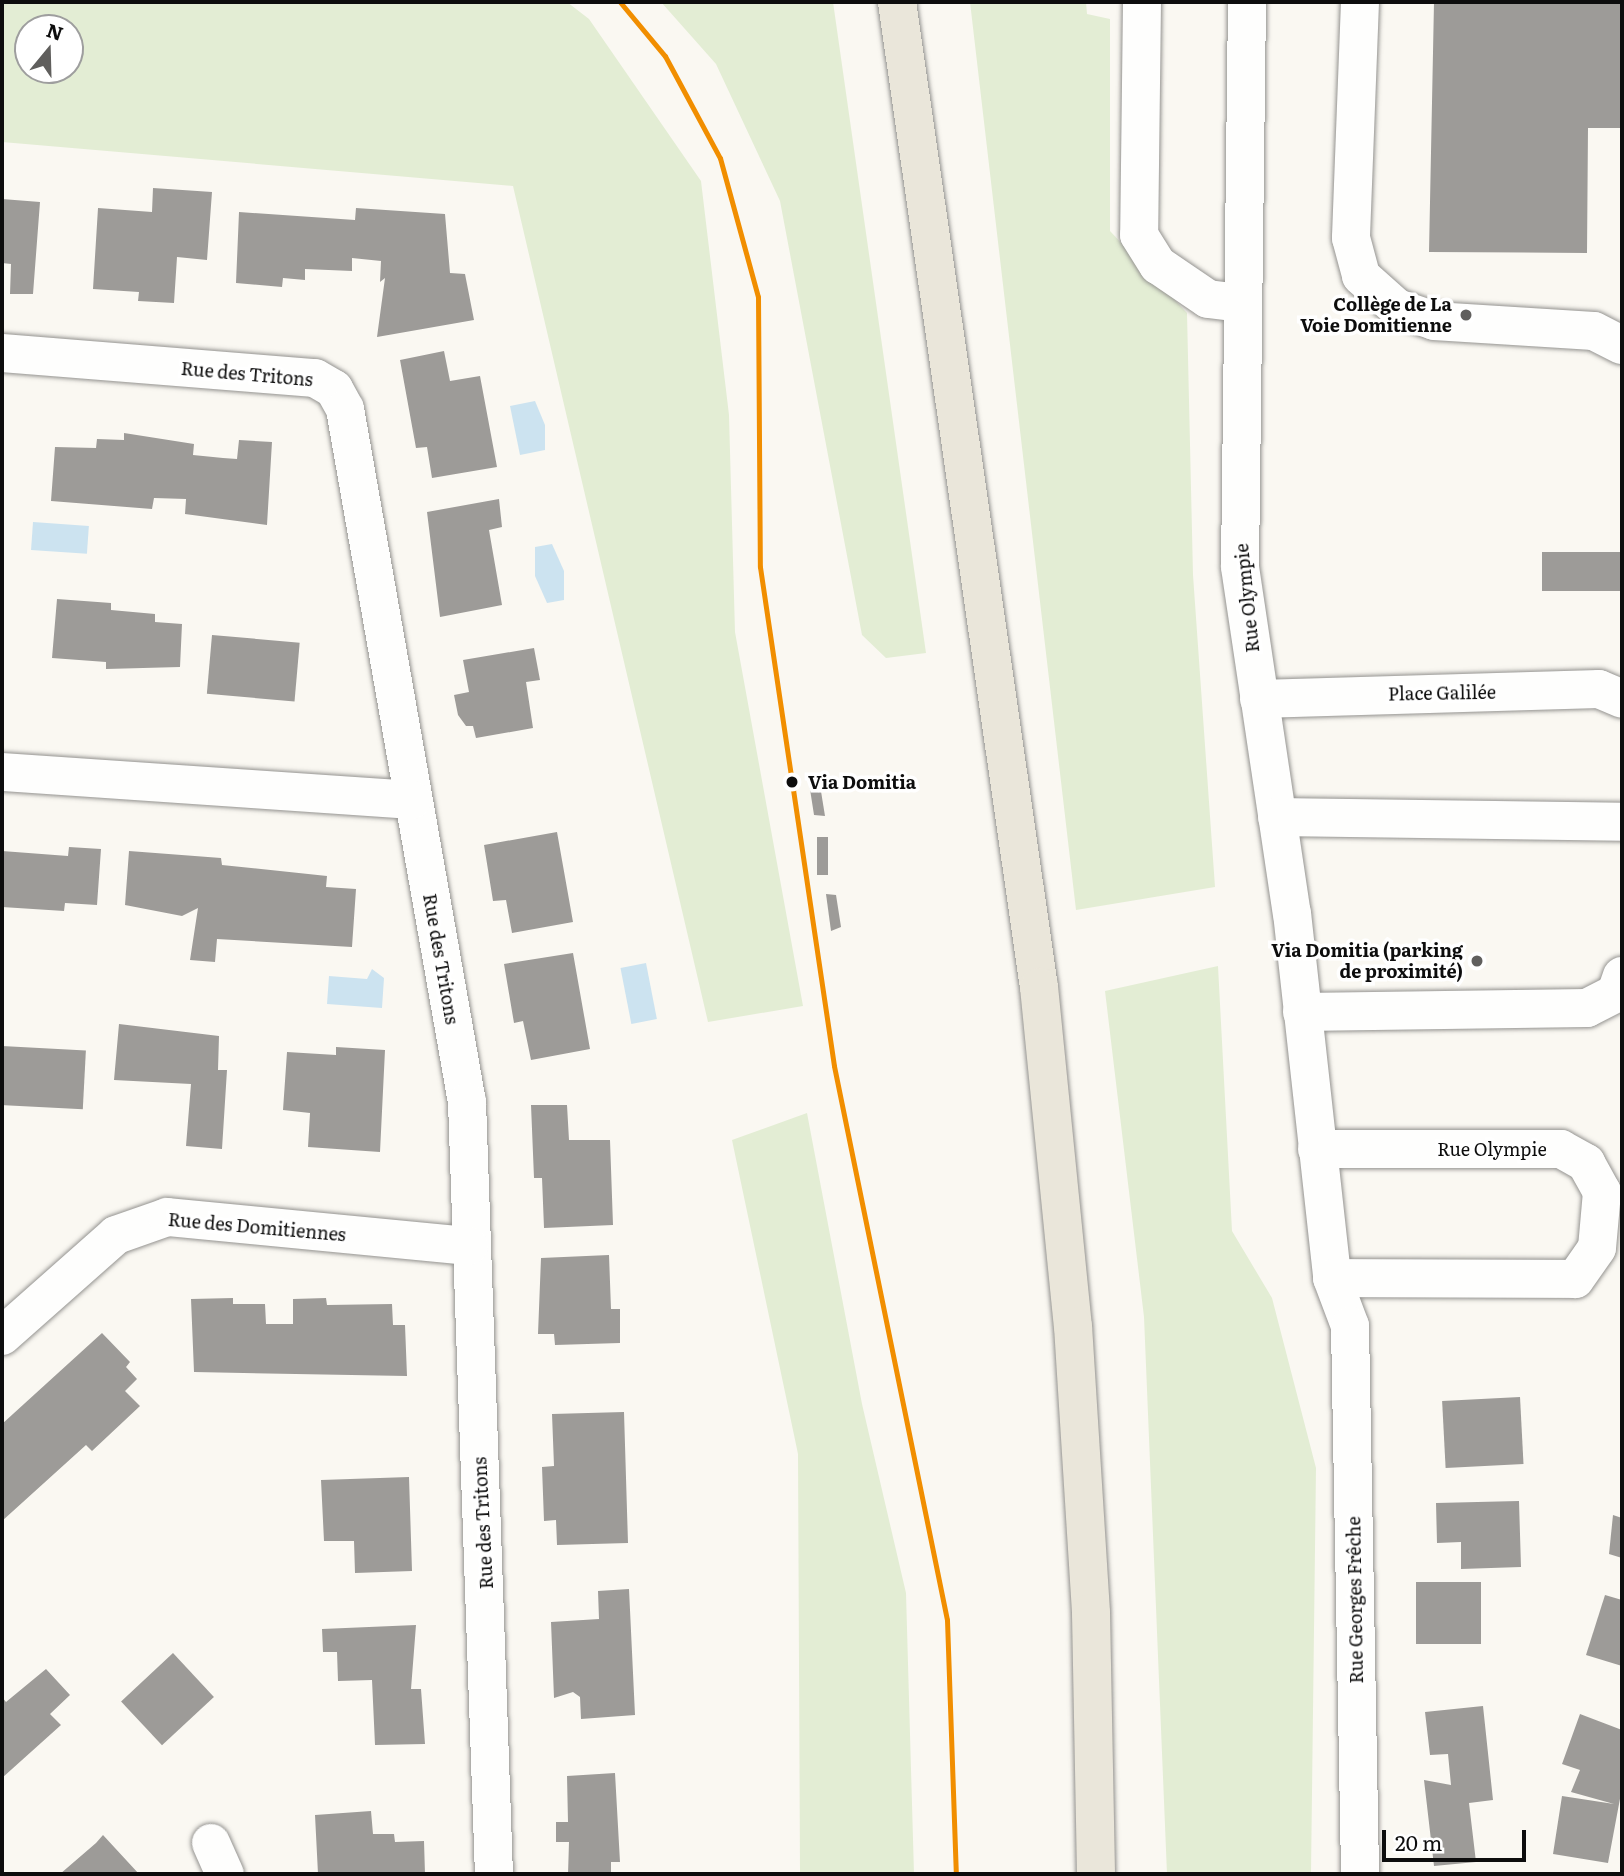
<!DOCTYPE html>
<meta charset="utf-8">
<style>
body{margin:0}
#map{position:relative;width:1624px;height:1876px;overflow:hidden;background:#faf8f2;font-family:Literata,serif}
div>[style]{position:absolute}
[style*='--x']{left:calc(var(--x)*1px);top:calc(var(--y)*1px);width:calc(var(--w)*1px);rotate:calc(var(--a)*1deg)}
.green>*{inset:0;background:#e3edd4}
.water>*{inset:0;background:#cce3f0;transform-origin:0 0}
.building>*{inset:0;background:#9d9b98;transform-origin:0 0}
.roads{filter:drop-shadow(0 0 2px #949390) drop-shadow(0 0 2px #949390)}
.minor>*{height:38px;margin:-19px;padding:0 19px;transform-origin:19px;border-radius:19px;background:#fefefd}
.major>*{height:38px;margin:-19px;padding:0 19px;transform-origin:19px;border-radius:19px;background:#eae6da}
.tram-1>*{height:5px;margin:-2.5px;padding:0 2.5px;transform-origin:2.5px;border-radius:2.5px;background:#f18e00}
.dots>*{width:19px;height:19px;translate:-50% -50%;box-sizing:border-box;border:4px solid #fff;border-radius:50%}
span{translate:-50% -50%;white-space:nowrap;text-align:center;line-height:1.15;-webkit-text-stroke:7px #fff;paint-order:stroke}
.poi-label{font-size:18px;color:#0d0d0d;font-weight:700}
.right{translate:-100% -50%;text-align:right}
.street-label{font-size:18px;color:#0d0d0d}
.stop-label{font-size:18px;color:#0d0d0d;font-weight:700}
.left{translate:0 -50%;text-align:left}
.frame{position:absolute;inset:0;border:4px solid #0d0d0d;pointer-events:none}
.north{position:absolute;left:14px;top:14px;width:70px;height:70px;box-sizing:border-box;background:#fff;border:2px solid #9e9e9e;border-radius:50%;rotate:19deg;font-size:19px;font-weight:700;line-height:28px;text-align:center;color:#0d0d0d}
.north::after{content:'';display:block;margin:auto;width:24px;height:32px;background:#605f5d;clip-path:polygon(50% 0,100% 100%,50% 72%,0 100%)}
.scale{position:absolute;left:1382px;top:1830px;width:144px;height:32px;box-sizing:border-box;border:4px solid #0d0d0d;border-top:0;padding-left:9px;font-size:21px;line-height:24px;white-space:nowrap;color:#0d0d0d;-webkit-text-stroke:5px #fff;paint-order:stroke}
</style>
<div id="map">
<div class="green">
<div style="clip-path:polygon(evenodd,2px 2px,567px 2px,589px 19px,701px 181px,729px 415px,735px 632px,803px 1006px,708px 1022px,513px 186px,2px 142px,2px 2px,28px 28px,70px 28px,70px 70px,28px 70px,28px 28px)"></div>
<div style="clip-path:polygon(661px 2px,833px 2px,926px 653px,886px 658px,862px 635px,780px 201px,716px 64px)"></div>
<div style="clip-path:polygon(970px 2px,1086px 2px,1087px 14px,1110px 19px,1110px 231px,1187px 313px,1193px 575px,1215px 887px,1076px 910px)"></div>
<div style="clip-path:polygon(1218px 966px,1232px 1231px,1272px 1298px,1316px 1468px,1311px 1874px,1167px 1874px,1144px 1317px,1105px 991px)"></div>
<div style="clip-path:polygon(807px 1113px,862px 1404px,906px 1593px,914px 1874px,800px 1874px,798px 1454px,732px 1140px)"></div>
</div>
<div class="water">
<div style="clip-path:polygon(535px 401px,545px 425px,545px 450px,520px 455px,510px 406px)"></div>
<div style="left:33px;top:522px;width:56px;height:28px;rotate:4deg"></div>
<div style="clip-path:polygon(552px 544px,564px 571px,564px 600px,547px 603px,535px 576px,535px 547px)"></div>
<div style="left:646px;top:963px;width:57px;height:26px;rotate:79deg"></div>
<div style="clip-path:polygon(372px 969px,384px 978px,382px 1008px,327px 1004px,329px 976px,367px 979px)"></div>
</div>
<div class="building">
<div style="clip-path:polygon(1434px 2px,1622px 2px,1622px 128px,1588px 128px,1587px 253px,1429px 252px)"></div>
<div style="clip-path:polygon(153px 188px,212px 192px,207px 260px,177px 257px,174px 303px,138px 301px,139px 292px,93px 289px,98px 208px,152px 212px)"></div>
<div style="clip-path:polygon(2px 199px,40px 202px,33px 294px,10px 294px,11px 264px,2px 263px)"></div>
<div style="clip-path:polygon(356px 208px,445px 214px,450px 273px,465px 274px,474px 320px,377px 337px,385px 278px,380px 282px,381px 261px,352px 258px,352px 271px,305px 269px,305px 280px,283px 278px,282px 287px,236px 283px,239px 212px,355px 220px)"></div>
<div style="clip-path:polygon(444px 351px,450px 381px,480px 376px,497px 467px,432px 478px,427px 447px,416px 448px,400px 360px)"></div>
<div style="clip-path:polygon(124px 433px,194px 444px,193px 455px,223px 458px,237px 459px,239px 440px,272px 442px,267px 525px,185px 514px,186px 499px,154px 498px,152px 509px,51px 501px,55px 447px,96px 448px,97px 439px,124px 440px)"></div>
<div style="clip-path:polygon(499px 499px,502px 527px,489px 530px,502px 605px,440px 617px,427px 512px)"></div>
<div style="left:1542px;top:552px;width:80px;height:39px"></div>
<div style="clip-path:polygon(57px 599px,111px 603px,111px 610px,155px 614px,155px 622px,182px 624px,180px 667px,106px 669px,106px 662px,52px 658px)"></div>
<div style="left:212px;top:635px;width:88px;height:59px;rotate:5deg"></div>
<div style="clip-path:polygon(534px 648px,540px 680px,526px 682px,533px 728px,476px 738px,473px 726px,466px 726px,458px 715px,454px 695px,469px 692px,463px 660px)"></div>
<div style="clip-path:polygon(819px 779px,825px 816px,814px 815px,809px 783px)"></div>
<div style="clip-path:polygon(557px 832px,573px 922px,512px 933px,506px 900px,493px 901px,484px 845px)"></div>
<div style="left:817px;top:837px;width:11px;height:38px"></div>
<div style="clip-path:polygon(69px 847px,101px 849px,97px 905px,65px 903px,64px 911px,2px 907px,2px 851px,68px 856px)"></div>
<div style="clip-path:polygon(129px 851px,221px 858px,222px 865px,327px 876px,326px 887px,356px 889px,352px 947px,217px 939px,215px 962px,190px 960px,198px 908px,182px 916px,125px 905px)"></div>
<div style="clip-path:polygon(826px 894px,836px 895px,841px 927px,831px 931px)"></div>
<div style="clip-path:polygon(573px 953px,590px 1049px,531px 1060px,523px 1021px,514px 1023px,504px 964px)"></div>
<div style="clip-path:polygon(119px 1024px,219px 1036px,218px 1070px,227px 1070px,222px 1149px,186px 1146px,191px 1084px,114px 1080px)"></div>
<div style="left:2px;top:1046px;width:84px;height:59px;rotate:3deg"></div>
<div style="clip-path:polygon(336px 1047px,385px 1050px,380px 1152px,308px 1147px,310px 1113px,283px 1110px,287px 1052px,336px 1055px)"></div>
<div style="clip-path:polygon(531px 1105px,567px 1105px,569px 1140px,610px 1140px,613px 1225px,544px 1228px,542px 1178px,534px 1178px)"></div>
<div style="clip-path:polygon(609px 1255px,611px 1309px,620px 1309px,620px 1343px,555px 1345px,554px 1334px,538px 1334px,541px 1258px)"></div>
<div style="clip-path:polygon(233px 1298px,233px 1304px,265px 1304px,266px 1324px,293px 1324px,293px 1299px,326px 1298px,327px 1305px,392px 1304px,393px 1325px,405px 1325px,407px 1376px,194px 1372px,191px 1299px)"></div>
<div style="clip-path:polygon(102px 1333px,130px 1362px,126px 1367px,137px 1379px,125px 1391px,140px 1406px,92px 1451px,86px 1445px,2px 1521px,2px 1424px)"></div>
<div style="left:1520px;top:1397px;width:67px;height:78px;rotate:87deg"></div>
<div style="clip-path:polygon(624px 1412px,628px 1543px,557px 1545px,556px 1520px,544px 1521px,542px 1467px,554px 1466px,552px 1414px)"></div>
<div style="clip-path:polygon(409px 1477px,412px 1571px,355px 1573px,354px 1541px,324px 1541px,321px 1480px)"></div>
<div style="clip-path:polygon(1519px 1501px,1521px 1567px,1461px 1569px,1461px 1542px,1437px 1543px,1436px 1503px)"></div>
<div style="clip-path:polygon(1613px 1515px,1622px 1518px,1622px 1558px,1609px 1554px)"></div>
<div style="left:1416px;top:1582px;width:65px;height:62px"></div>
<div style="clip-path:polygon(629px 1589px,635px 1715px,581px 1719px,580px 1697px,573px 1692px,554px 1698px,551px 1622px,599px 1619px,598px 1591px)"></div>
<div style="clip-path:polygon(1605px 1595px,1622px 1600px,1622px 1666px,1586px 1655px)"></div>
<div style="clip-path:polygon(416px 1625px,411px 1689px,421px 1689px,425px 1744px,375px 1745px,372px 1680px,338px 1681px,337px 1652px,323px 1652px,322px 1629px)"></div>
<div style="left:173px;top:1653px;width:60px;height:71px;rotate:47deg"></div>
<div style="clip-path:polygon(46px 1669px,70px 1695px,50px 1714px,61px 1725px,2px 1778px,2px 1697px,6px 1702px)"></div>
<div style="clip-path:polygon(1483px 1706px,1493px 1800px,1469px 1803px,1476px 1862px,1434px 1866px,1424px 1780px,1451px 1785px,1448px 1754px,1430px 1755px,1425px 1712px)"></div>
<div style="clip-path:polygon(1580px 1714px,1622px 1730px,1622px 1788px,1608px 1863px,1553px 1854px,1562px 1796px,1614px 1804px,1571px 1792px,1580px 1770px,1562px 1764px)"></div>
<div style="clip-path:polygon(615px 1773px,620px 1862px,611px 1862px,611px 1874px,568px 1874px,569px 1842px,556px 1842px,556px 1822px,568px 1822px,567px 1776px)"></div>
<div style="clip-path:polygon(371px 1811px,373px 1834px,394px 1834px,395px 1842px,424px 1841px,425px 1874px,318px 1874px,315px 1815px)"></div>
<div style="clip-path:polygon(103px 1835px,139px 1874px,60px 1874px,96px 1843px)"></div>
</div>
<div class="roads">
<div class="minor">
<div style="--x:1142;--y:2;--w:233;--a:90.7"></div>
<div style="--x:1139;--y:235;--w:36;--a:58"></div>
<div style="--x:1158;--y:265;--w:60;--a:34.2"></div>
<div style="--x:1208;--y:299;--w:35;--a:7"></div>
<div style="--x:1247;--y:2;--w:565;--a:90.71"></div>
<div style="--x:1240;--y:567;--w:350;--a:81.5"></div>
<div style="--x:1292;--y:913;--w:367;--a:83.7"></div>
<div style="--x:1332;--y:1278;--w:51;--a:69.4"></div>
<div style="--x:1350;--y:1326;--w:548;--a:88.95"></div>
<div style="--x:1360;--y:2;--w:236;--a:92.2"></div>
<div style="--x:1351;--y:238;--w:39;--a:75"></div>
<div style="--x:1361;--y:276;--w:48;--a:41.6"></div>
<div style="--x:1397;--y:308;--w:39;--a:19"></div>
<div style="--x:1434;--y:321;--w:160;--a:3.6"></div>
<div style="--x:1594;--y:331;--w:31;--a:27"></div>
<div style="--x:2;--y:353;--w:314;--a:4.6"></div>
<div style="--x:315;--y:378;--w:22;--a:30"></div>
<div style="--x:334;--y:389;--w:23;--a:61"></div>
<div style="--x:345;--y:409;--w:704;--a:80.02"></div>
<div style="--x:467;--y:1102;--w:772;--a:88"></div>
<div style="--x:1259;--y:699;--w:340;--a:-1.7"></div>
<div style="--x:1599;--y:689;--w:25;--a:23"></div>
<div style="--x:2;--y:772;--w:411;--a:3.9"></div>
<div style="--x:1277;--y:817;--w:345;--a:0.8"></div>
<div style="--x:1302;--y:1012;--w:285;--a:-0.8"></div>
<div style="--x:1587;--y:1008;--w:33;--a:-27"></div>
<div style="--x:1616;--y:993;--w:18;--a:-71"></div>
<div style="--x:1317;--y:1149;--w:244;--a:0"></div>
<div style="--x:1561;--y:1149;--w:29;--a:29"></div>
<div style="--x:1586;--y:1163;--w:33;--a:61"></div>
<div style="--x:1602;--y:1192;--w:56;--a:95.1"></div>
<div style="--x:1597;--y:1248;--w:38;--a:125"></div>
<div style="--x:1575;--y:1279;--w:243;--a:-179.8"></div>
<div style="--x:2;--y:1336;--w:152;--a:-41.5"></div>
<div style="--x:116;--y:1235;--w:54;--a:-19.4"></div>
<div style="--x:167;--y:1217;--w:303;--a:5.5"></div>
<div style="--x:211;--y:1843;--w:34;--a:66"></div>
</div>
<div class="major">
<div style="--x:897;--y:2;--w:995;--a:81.8"></div>
<div style="--x:1039;--y:987;--w:341;--a:84.3"></div>
<div style="--x:1073;--y:1326;--w:288;--a:86.4"></div>
<div style="--x:1091;--y:1613;--w:261;--a:88.9"></div>
</div>
</div>
<div class="tram-1">
<div style="--x:620;--y:2;--w:70;--a:50.2"></div>
<div style="--x:665;--y:56;--w:116;--a:61.7"></div>
<div style="--x:720;--y:158;--w:144;--a:74.7"></div>
<div style="--x:758;--y:297;--w:270;--a:89.6"></div>
<div style="--x:760;--y:567;--w:504;--a:81.56"></div>
<div style="--x:834;--y:1066;--w:565;--a:78.47"></div>
<div style="--x:947;--y:1620;--w:254;--a:88"></div>
</div>
<div class="dots">
<div style="left:1466px;top:315px;background:#605f5d"></div>
<div style="left:792px;top:782px;background:#0d0d0d"></div>
<div style="left:1477px;top:961px;background:#605f5d"></div>
</div>
<div class="poi-label">
<span class="right" style="left:1452px;top:315px">Collège de La<br>Voie Domitienne</span>
<span class="right" style="left:1463px;top:961px">Via Domitia (parking<br>de proximité)</span>
</div>
<div class="street-label">
<span style="left:247px;top:374px;rotate:5deg">Rue des Tritons</span>
<span style="left:1247px;top:598px;rotate:-96deg">Rue Olympie</span>
<span style="left:1442px;top:693px;rotate:-1deg">Place Galilée</span>
<span style="left:441px;top:959px;rotate:80deg">Rue des Tritons</span>
<span style="left:1492px;top:1149px">Rue Olympie</span>
<span style="left:257px;top:1227px;rotate:5deg">Rue des Domitiennes</span>
<span style="left:483px;top:1523px;rotate:-93deg">Rue des Tritons</span>
<span style="left:1355px;top:1600px;rotate:-91deg">Rue Georges Frêche</span>
</div>
<div class="stop-label">
<span class="left" style="left:808px;top:782px">Via Domitia</span>
</div>
<div class="frame"></div>
<div class="north">N</div>
<div class="scale">20 m</div>
</div>
